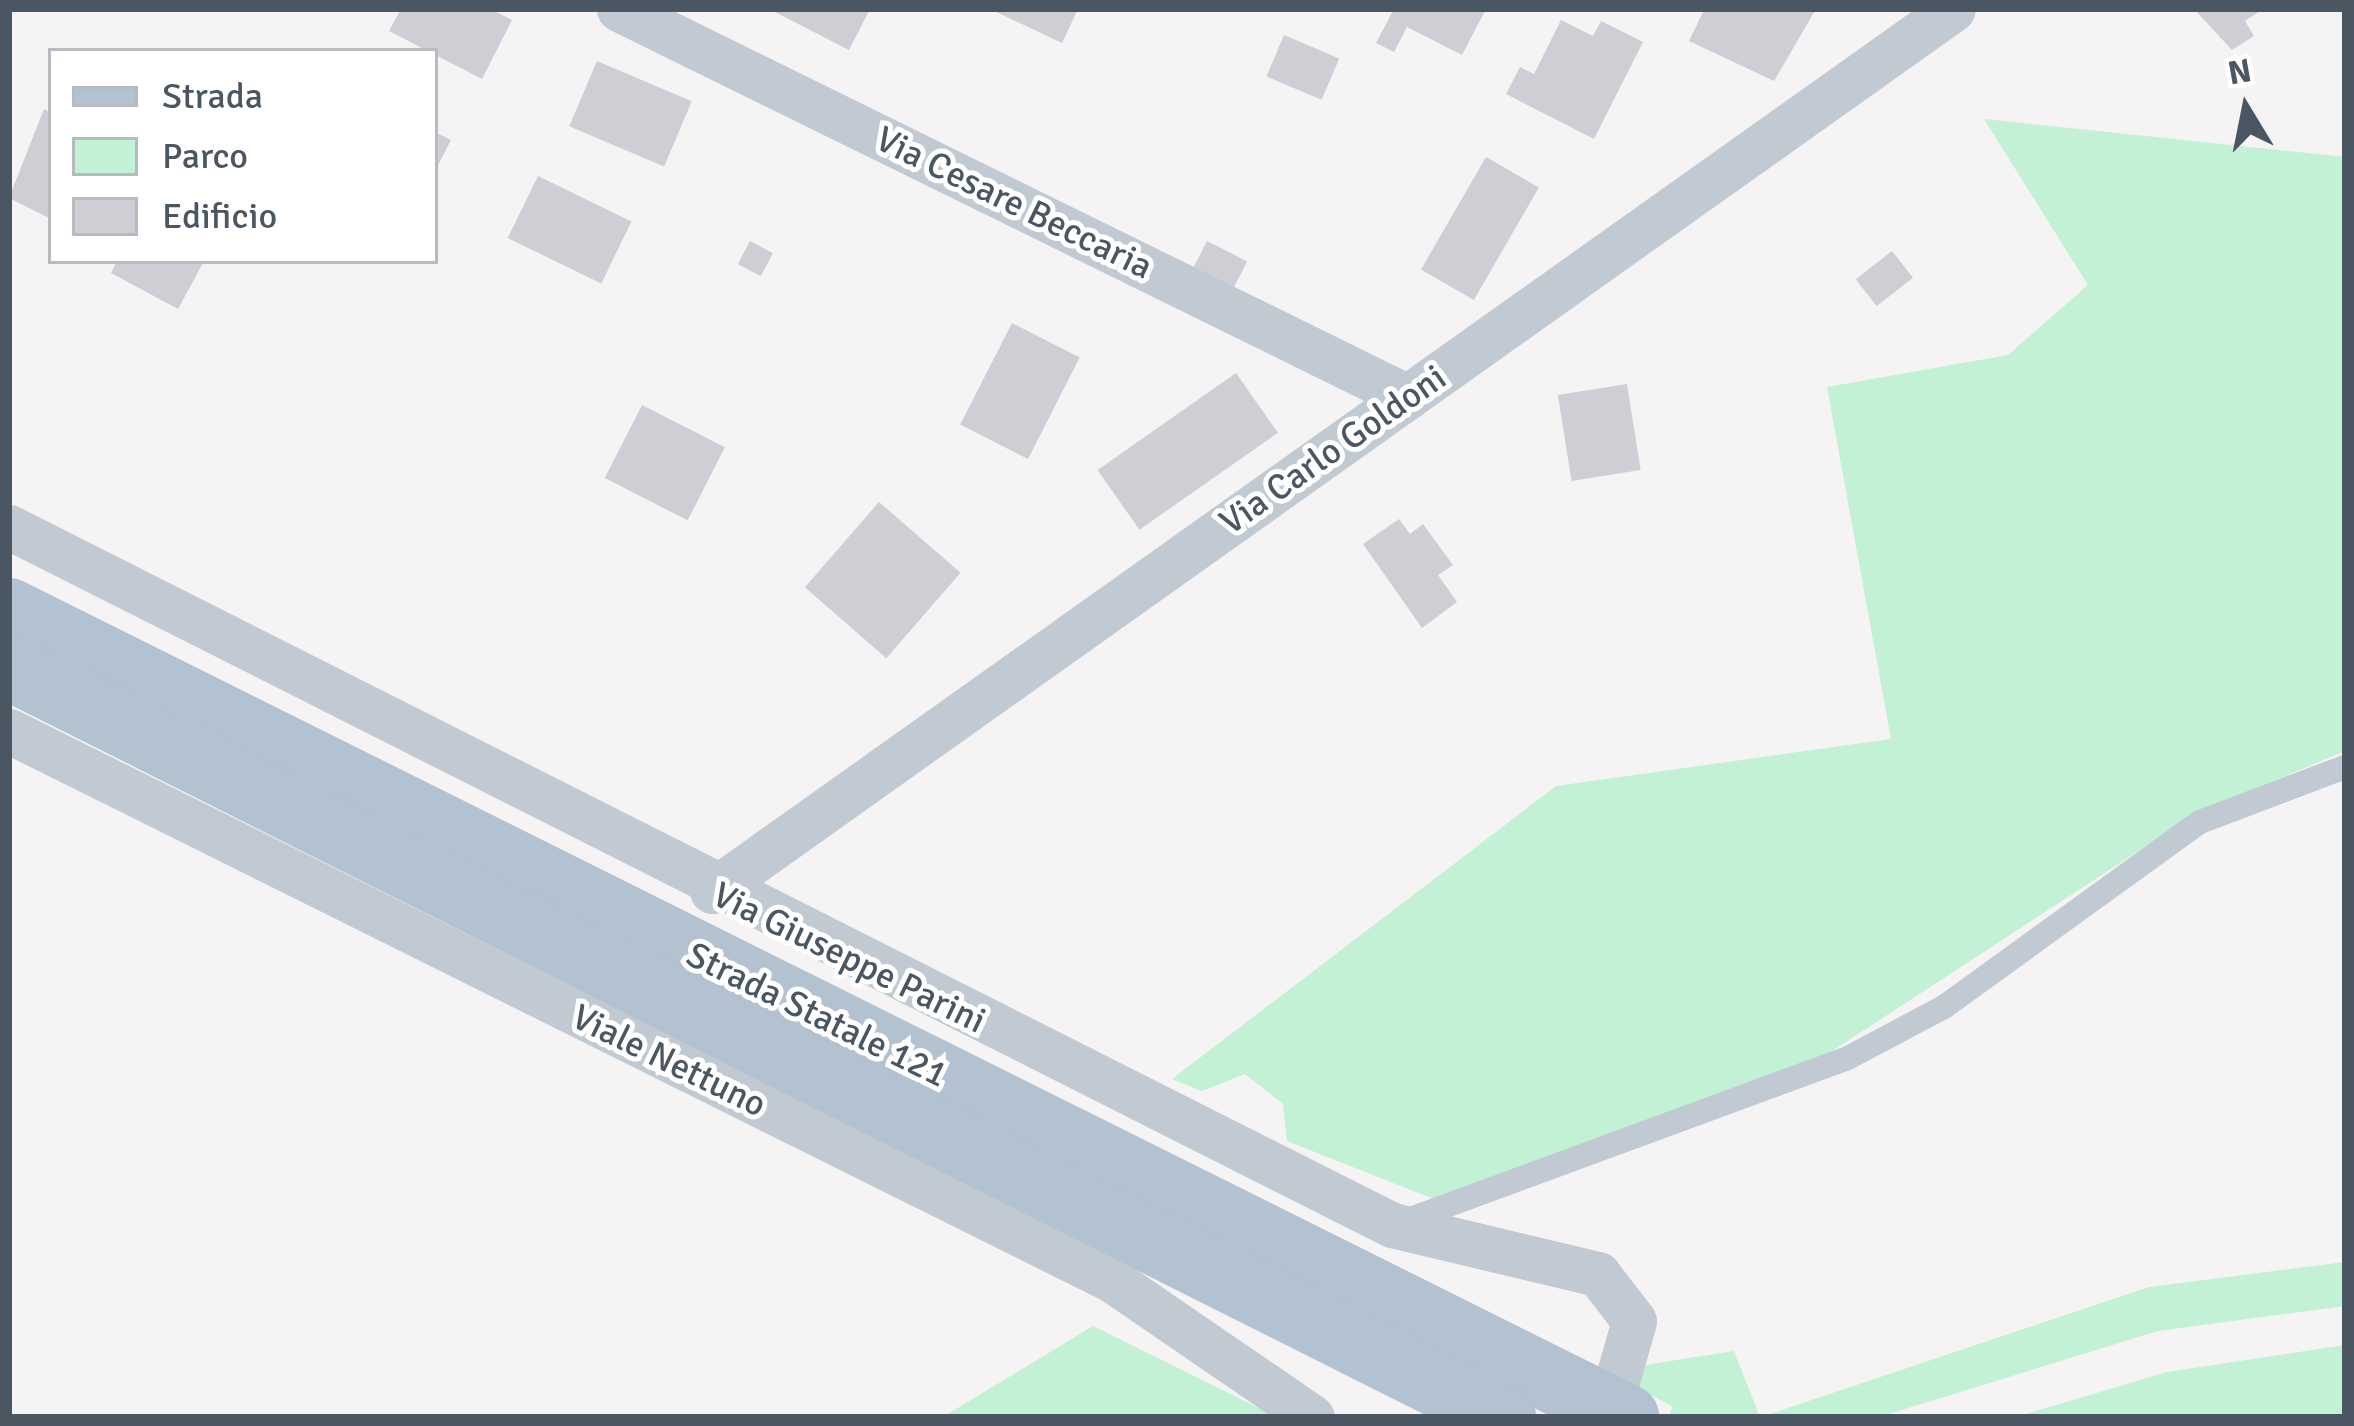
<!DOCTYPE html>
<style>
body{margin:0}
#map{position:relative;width:2354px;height:1426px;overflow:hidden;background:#f5f3f3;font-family:Signika,sans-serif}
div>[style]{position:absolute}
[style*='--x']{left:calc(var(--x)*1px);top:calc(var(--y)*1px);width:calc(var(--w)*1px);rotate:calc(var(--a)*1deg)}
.green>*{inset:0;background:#c3f1d5}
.building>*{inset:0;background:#cdcfd5;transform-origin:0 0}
.service>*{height:24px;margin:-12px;padding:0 12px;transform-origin:12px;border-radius:12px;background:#c1cad2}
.minor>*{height:45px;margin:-22.5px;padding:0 22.5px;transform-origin:22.5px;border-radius:22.5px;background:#c1cad2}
.primary>*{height:66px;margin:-33px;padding:0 33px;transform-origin:33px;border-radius:33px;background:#b3c2d1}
span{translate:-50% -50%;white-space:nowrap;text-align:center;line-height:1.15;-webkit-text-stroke:10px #fff;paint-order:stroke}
.street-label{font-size:36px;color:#4a5661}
.frame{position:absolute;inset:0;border:12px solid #4a5661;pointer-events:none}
.legend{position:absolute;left:48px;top:48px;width:390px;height:216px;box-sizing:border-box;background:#fff;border:3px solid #b7bbc0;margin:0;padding:15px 21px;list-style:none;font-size:36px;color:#4a5661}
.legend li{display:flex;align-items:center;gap:24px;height:60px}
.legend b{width:60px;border:3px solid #b7bbc0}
.north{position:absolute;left:2186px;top:48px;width:120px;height:120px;-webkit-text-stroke:9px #fff;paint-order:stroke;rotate:350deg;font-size:33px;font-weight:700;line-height:48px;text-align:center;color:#4a5661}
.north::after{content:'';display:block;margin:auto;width:42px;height:54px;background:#4a5661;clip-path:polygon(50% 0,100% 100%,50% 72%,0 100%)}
</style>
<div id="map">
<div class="green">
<div style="clip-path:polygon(1984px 119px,2345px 157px,2345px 751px,2192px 816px,1826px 1055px,1436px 1200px,1287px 1141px,1283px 1104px,1245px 1074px,1202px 1091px,1172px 1079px,1556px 786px,1891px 739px,1827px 387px,2008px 355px,2088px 285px)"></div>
<div style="clip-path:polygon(2345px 1262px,2345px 1306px,2158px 1331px,1879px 1417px,1761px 1417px,2149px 1287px)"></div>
<div style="clip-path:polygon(1093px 1326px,1277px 1417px,943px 1417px)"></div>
<div style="clip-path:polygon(2345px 1345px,2345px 1417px,2016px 1417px,2167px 1372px)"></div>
<div style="clip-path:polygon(1734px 1351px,1760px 1417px,1668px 1417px,1673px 1407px,1637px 1387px,1638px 1366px)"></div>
</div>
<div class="building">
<div style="clip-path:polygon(401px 9px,490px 9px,512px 20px,482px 79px,389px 31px)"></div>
<div style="clip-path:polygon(769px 9px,870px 9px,849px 50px)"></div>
<div style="clip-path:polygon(990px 9px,1078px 9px,1062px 43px)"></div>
<div style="clip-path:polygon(1394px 9px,1486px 9px,1462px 55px,1407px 27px,1394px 52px,1376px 43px)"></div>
<div style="clip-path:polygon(1720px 9px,1816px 9px,1774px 81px,1689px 41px,1704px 10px)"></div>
<div style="clip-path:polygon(2194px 9px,2263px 9px,2245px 21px,2254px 36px,2232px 50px)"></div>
<div style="clip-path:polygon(1561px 20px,1593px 36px,1601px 21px,1643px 42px,1594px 139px,1506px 94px,1520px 67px,1534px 74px)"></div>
<div style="left:1284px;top:35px;width:60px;height:45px;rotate:23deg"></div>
<div style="left:597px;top:61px;width:103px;height:71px;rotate:23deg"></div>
<div style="clip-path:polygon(44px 109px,51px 113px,51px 219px,9px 198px)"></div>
<div style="clip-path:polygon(435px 132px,451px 140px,435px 171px)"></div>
<div style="left:1486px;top:157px;width:61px;height:130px;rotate:30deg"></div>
<div style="left:538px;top:176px;width:104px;height:69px;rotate:26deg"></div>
<div style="left:750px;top:241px;width:26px;height:26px;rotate:28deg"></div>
<div style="left:1207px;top:241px;width:45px;height:35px;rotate:27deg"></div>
<div style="left:1892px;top:251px;width:34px;height:46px;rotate:52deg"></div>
<div style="clip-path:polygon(117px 261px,204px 261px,178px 309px,111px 273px)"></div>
<div style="left:1012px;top:323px;width:76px;height:114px;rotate:27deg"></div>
<div style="left:1236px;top:373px;width:73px;height:169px;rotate:55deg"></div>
<div style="left:1627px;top:384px;width:87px;height:70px;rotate:81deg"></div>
<div style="left:642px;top:405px;width:93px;height:82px;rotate:27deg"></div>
<div style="left:879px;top:502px;width:108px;height:113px;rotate:41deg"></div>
<div style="clip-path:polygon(1399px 519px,1410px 534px,1423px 524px,1453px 565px,1438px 575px,1457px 602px,1422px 628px,1363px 544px)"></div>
</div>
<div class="service">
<div style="--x:1405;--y:1221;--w:470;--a:-20.2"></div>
<div style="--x:1846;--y:1059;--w:111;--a:-28"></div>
<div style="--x:1944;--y:1007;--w:316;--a:-35.9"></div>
<div style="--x:2200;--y:822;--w:155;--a:-20.8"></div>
</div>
<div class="minor">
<div style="--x:619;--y:9;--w:879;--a:26.19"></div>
<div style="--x:9;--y:527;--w:1549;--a:26.78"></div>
<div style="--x:1392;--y:1225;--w:212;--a:13.4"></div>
<div style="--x:1598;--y:1274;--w:59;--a:52.5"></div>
<div style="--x:1634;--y:1321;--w:66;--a:105.9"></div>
<div style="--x:9;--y:731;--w:1232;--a:26.46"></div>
<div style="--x:1112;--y:1280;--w:242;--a:34.4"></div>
<div style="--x:712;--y:891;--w:1522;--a:-35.4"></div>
</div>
<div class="primary">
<div style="--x:9;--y:611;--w:1807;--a:26.49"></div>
<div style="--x:9;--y:667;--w:1672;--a:26.66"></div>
</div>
<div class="street-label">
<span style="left:1014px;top:203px;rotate:26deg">Via Cesare Beccaria</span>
<span style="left:1333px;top:450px;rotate:-35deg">Via Carlo Goldoni</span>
<span style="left:849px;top:958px;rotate:26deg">Via Giuseppe Parini</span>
<span style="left:817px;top:1015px;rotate:26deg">Strada Statale 121</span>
<span style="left:669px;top:1061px;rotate:26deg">Viale Nettuno</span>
</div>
<div class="frame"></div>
<ul class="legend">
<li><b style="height:15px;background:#b3c2d1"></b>Strada</li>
<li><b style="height:33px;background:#c3f1d5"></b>Parco</li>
<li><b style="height:33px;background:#cdcfd5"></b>Edificio</li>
</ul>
<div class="north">N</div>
</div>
